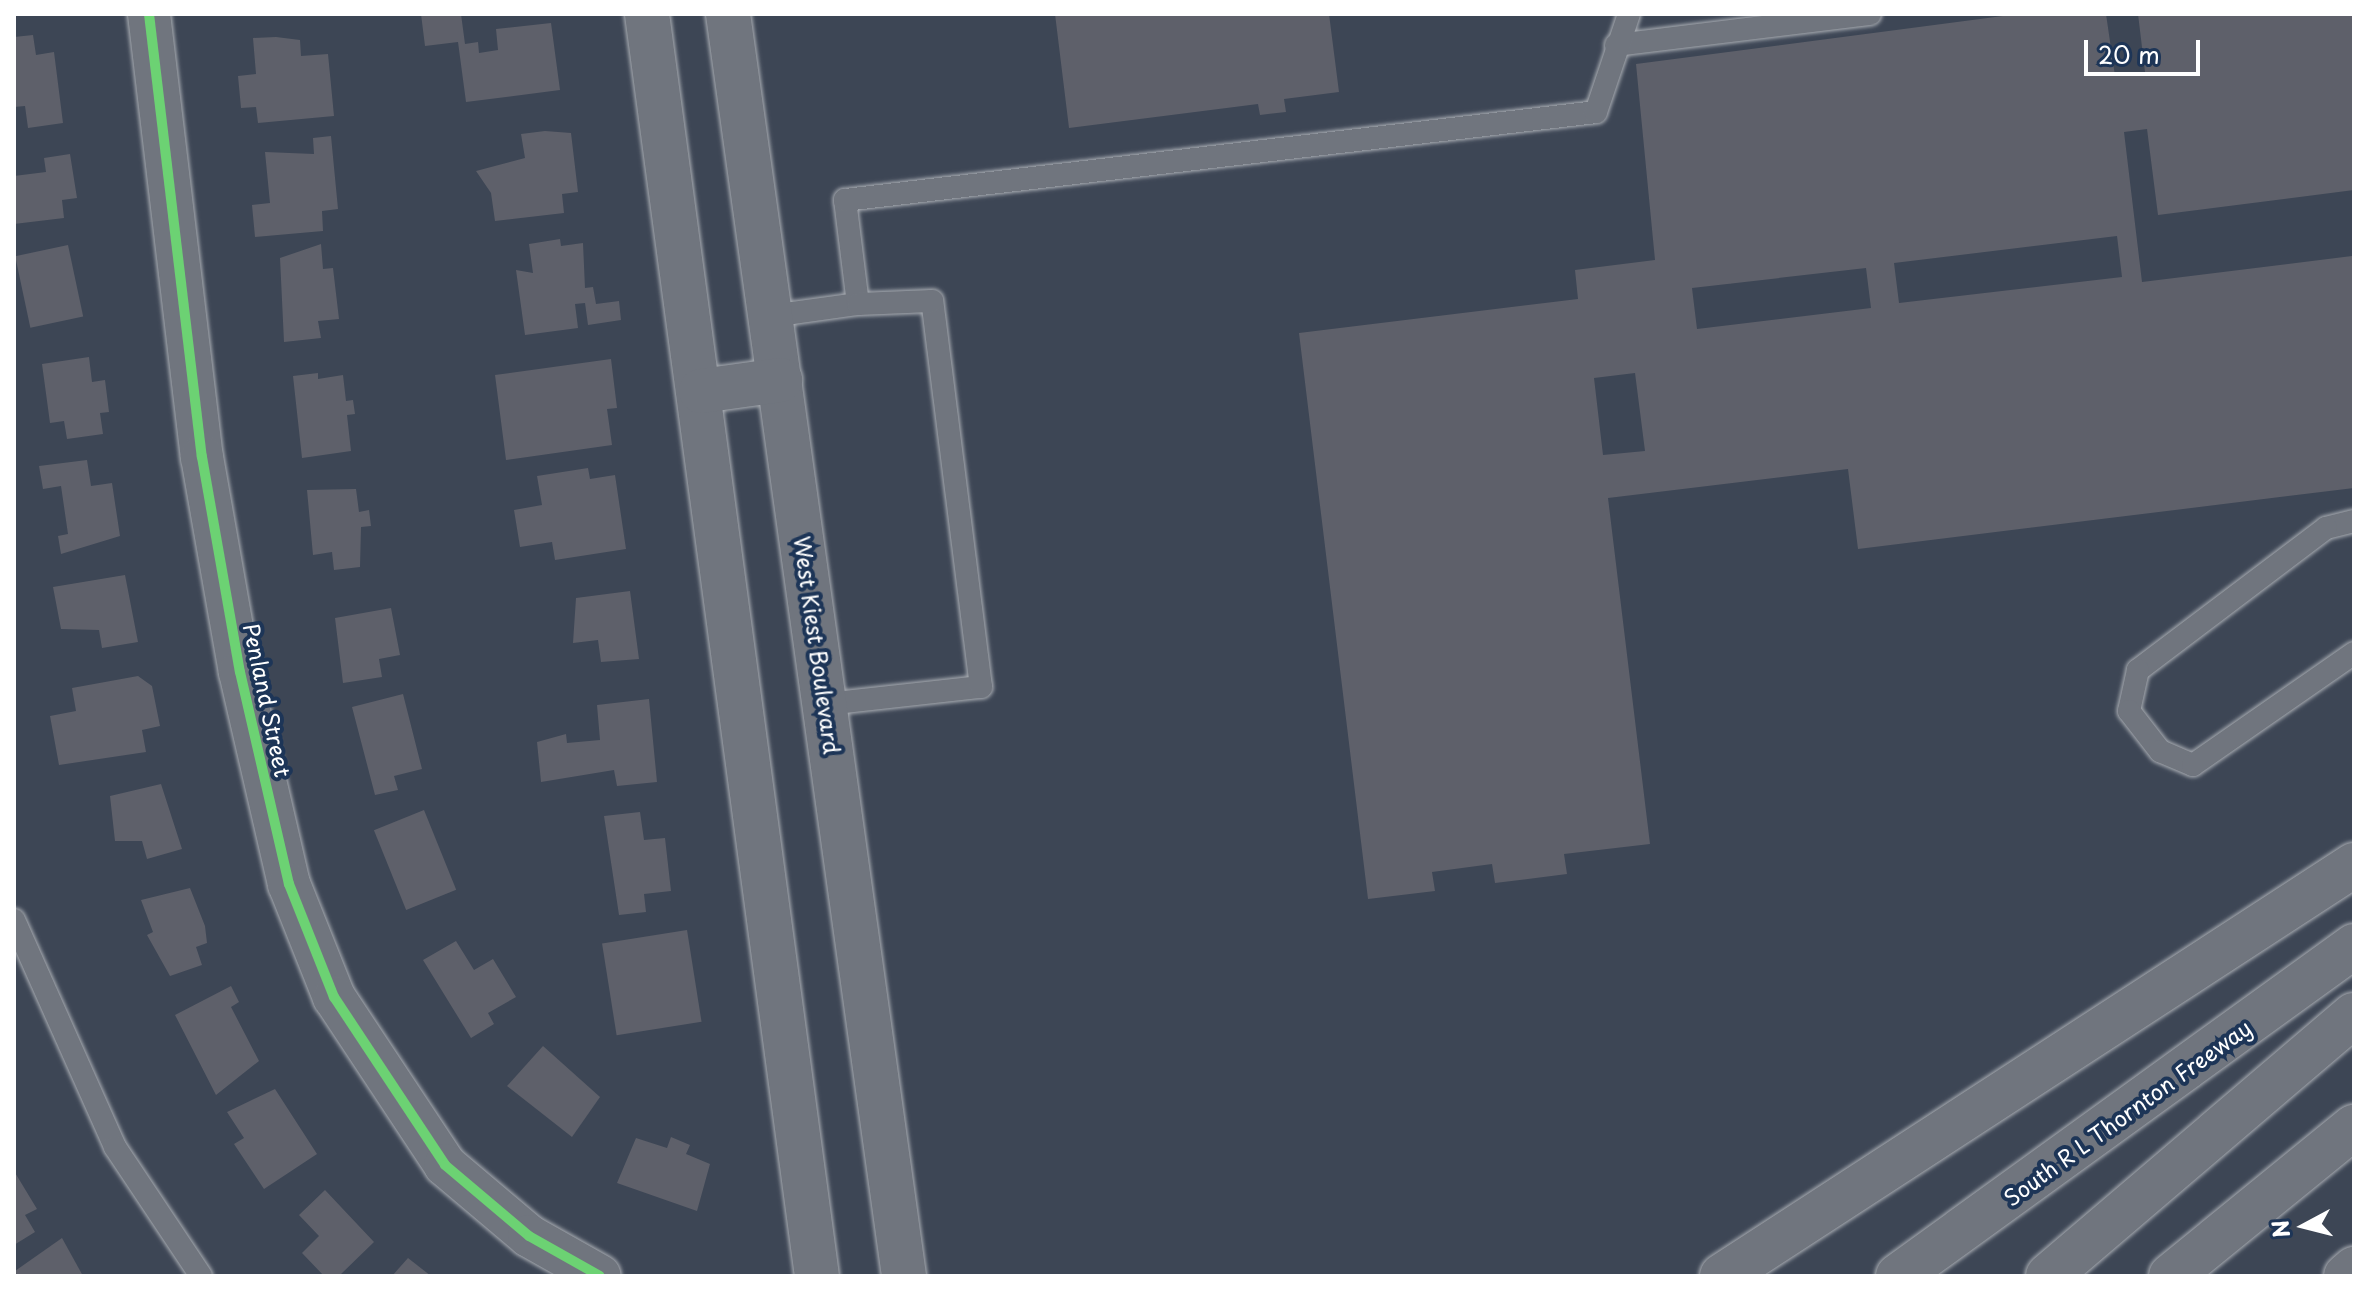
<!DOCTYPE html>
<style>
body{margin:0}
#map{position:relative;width:2368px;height:1290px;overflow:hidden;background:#3d4655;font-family:"Playpen Sans",sans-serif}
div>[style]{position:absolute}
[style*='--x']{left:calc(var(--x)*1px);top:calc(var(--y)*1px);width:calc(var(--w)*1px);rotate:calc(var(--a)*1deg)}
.building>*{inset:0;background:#5e606a;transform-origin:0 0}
.roads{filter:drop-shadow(0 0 2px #a8acb2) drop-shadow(0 0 2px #a8acb2)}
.lane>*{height:22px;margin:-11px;padding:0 11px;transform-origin:11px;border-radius:11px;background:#70757e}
.street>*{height:42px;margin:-21px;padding:0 21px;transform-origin:21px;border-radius:21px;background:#70757e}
.secondary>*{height:44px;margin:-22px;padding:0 22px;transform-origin:22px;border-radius:22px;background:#70757e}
.highway>*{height:44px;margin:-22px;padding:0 22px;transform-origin:22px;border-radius:22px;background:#70757e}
.cycleway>*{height:10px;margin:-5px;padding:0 5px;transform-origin:5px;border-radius:5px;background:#6cd273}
span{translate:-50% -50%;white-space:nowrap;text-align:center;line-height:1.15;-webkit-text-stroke:8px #1d3557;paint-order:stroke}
.street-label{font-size:22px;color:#fff}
.frame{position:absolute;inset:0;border:16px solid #fff;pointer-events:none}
.north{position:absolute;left:2264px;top:1186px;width:80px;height:80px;-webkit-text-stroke:6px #1d3557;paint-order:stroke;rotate:263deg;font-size:22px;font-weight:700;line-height:32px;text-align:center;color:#fff}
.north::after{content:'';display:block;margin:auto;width:28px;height:36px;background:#fff;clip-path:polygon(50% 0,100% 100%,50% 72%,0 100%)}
.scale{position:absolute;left:2084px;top:40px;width:116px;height:36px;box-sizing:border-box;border:4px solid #fff;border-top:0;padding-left:10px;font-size:24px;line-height:28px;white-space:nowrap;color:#fff;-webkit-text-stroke:6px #1d3557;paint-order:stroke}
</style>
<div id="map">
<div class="building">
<div style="clip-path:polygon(421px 14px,461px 14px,465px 44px,478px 42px,479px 53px,498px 50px,496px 29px,551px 23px,560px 90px,466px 102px,458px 42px,425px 46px)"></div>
<div style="clip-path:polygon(1055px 14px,1329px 14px,1339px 92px,1284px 99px,1286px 112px,1260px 115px,1258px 104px,1069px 128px)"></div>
<div style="clip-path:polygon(evenodd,2018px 14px,2106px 14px,2115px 76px,2145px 72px,2138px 14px,2354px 14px,2354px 190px,2158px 215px,2147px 129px,2124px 132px,2142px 282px,2352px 256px,2354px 488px,1858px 549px,1848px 469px,1608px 498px,1650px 844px,1564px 854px,1567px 874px,1495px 883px,1492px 864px,1432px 872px,1435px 891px,1368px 899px,1299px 333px,1578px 299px,1575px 270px,1655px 260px,1636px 64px,2018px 14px,2117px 236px,2122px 277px,1899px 303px,1894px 263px,2117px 236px,2018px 14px,1866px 268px,1871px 308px,1697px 329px,1692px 288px,1866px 268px,2018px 14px,1635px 373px,1645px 451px,1603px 455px,1594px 378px,1635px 373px)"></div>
<div style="clip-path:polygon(33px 35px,36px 55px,54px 52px,63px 123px,28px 128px,25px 106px,14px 107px,14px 37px)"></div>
<div style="clip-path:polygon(276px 37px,300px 40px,301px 56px,328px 54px,334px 116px,258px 123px,256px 107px,241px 108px,238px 76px,256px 74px,253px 38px)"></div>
<div style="clip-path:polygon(545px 131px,571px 133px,578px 192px,562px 194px,564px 213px,495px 221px,491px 193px,476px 171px,525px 158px,521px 134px)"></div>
<div style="clip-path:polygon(331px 136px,338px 209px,322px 211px,323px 231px,255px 237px,252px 205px,270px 203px,265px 152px,314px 154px,313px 138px)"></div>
<div style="clip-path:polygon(70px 154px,77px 198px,62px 200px,64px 218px,14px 224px,14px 176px,46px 172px,44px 158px)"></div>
<div style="clip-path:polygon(560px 239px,561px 246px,583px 243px,585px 288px,593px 287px,596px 304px,619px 301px,621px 320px,588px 325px,585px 303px,575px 304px,578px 328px,525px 335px,516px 270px,533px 273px,529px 244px)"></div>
<div style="clip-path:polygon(321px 244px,323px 269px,333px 268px,339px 319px,318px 321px,321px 338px,284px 342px,280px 258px)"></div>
<div style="left:68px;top:245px;width:73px;height:54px;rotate:78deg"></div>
<div style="clip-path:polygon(89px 357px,92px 382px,105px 380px,109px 412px,100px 413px,103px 434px,67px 439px,64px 421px,50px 423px,42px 364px)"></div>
<div style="clip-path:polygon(611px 359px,617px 408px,607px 409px,612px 445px,506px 460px,495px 375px)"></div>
<div style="clip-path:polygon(318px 373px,318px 379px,343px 375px,346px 401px,353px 400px,355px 414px,347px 415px,351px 451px,302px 458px,293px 376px)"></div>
<div style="clip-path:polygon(87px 460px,91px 486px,112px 483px,120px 536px,61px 554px,58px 536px,68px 534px,61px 486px,43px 489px,39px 466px)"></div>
<div style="clip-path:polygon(588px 468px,590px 479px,615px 475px,626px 549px,555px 560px,552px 542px,520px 547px,514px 510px,542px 505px,537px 476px)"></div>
<div style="clip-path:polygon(356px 489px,359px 512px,369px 510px,371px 526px,361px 527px,360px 567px,334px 570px,332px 552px,313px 555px,307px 490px)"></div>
<div style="clip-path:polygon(125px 575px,138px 642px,102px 648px,99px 630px,61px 629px,53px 587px)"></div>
<div style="clip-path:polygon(630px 591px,639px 659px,601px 662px,598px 640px,573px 643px,576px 598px)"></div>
<div style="clip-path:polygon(391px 608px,400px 655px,379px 659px,382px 677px,343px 683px,335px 618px)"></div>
<div style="clip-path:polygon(138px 676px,152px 686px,160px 726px,142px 730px,146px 752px,59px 765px,50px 716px,76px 711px,72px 688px)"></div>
<div style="clip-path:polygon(403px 694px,422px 769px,394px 776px,398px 790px,375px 795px,352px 707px)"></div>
<div style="clip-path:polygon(649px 699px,657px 782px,617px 786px,614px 770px,541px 782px,537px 742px,566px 734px,567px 743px,600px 740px,597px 705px)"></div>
<div style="clip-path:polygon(161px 784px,182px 849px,147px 859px,142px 841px,115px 841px,110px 796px)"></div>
<div style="left:424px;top:810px;width:86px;height:54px;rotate:68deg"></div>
<div style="clip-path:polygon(640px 812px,644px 840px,665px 838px,671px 891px,644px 894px,646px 912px,619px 915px,604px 816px)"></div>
<div style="clip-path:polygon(190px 888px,205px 926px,207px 943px,196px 947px,202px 965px,170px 976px,147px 935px,153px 932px,141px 900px)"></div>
<div style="left:687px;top:930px;width:93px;height:86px;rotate:81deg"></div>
<div style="clip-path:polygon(456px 941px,474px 970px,493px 959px,516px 997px,488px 1013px,494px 1024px,471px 1038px,423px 960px)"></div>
<div style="clip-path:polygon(231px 986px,239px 1002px,231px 1007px,259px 1061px,216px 1095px,175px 1015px)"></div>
<div style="clip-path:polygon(543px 1046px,600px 1097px,572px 1137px,507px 1086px)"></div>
<div style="clip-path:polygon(275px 1089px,317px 1154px,264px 1189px,234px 1144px,244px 1138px,227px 1112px)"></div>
<div style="clip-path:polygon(671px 1137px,690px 1145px,686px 1154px,710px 1164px,697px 1211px,617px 1183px,636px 1138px,667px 1148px)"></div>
<div style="clip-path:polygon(14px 1171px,37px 1209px,25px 1215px,35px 1232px,14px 1245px)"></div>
<div style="clip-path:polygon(325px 1190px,374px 1242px,339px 1276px,324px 1276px,302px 1253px,319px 1236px,299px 1215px)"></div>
<div style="clip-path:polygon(62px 1238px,83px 1276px,17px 1276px,15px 1271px)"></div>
<div style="clip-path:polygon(408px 1258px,431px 1276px,392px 1276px)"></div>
</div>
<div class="roads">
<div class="lane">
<div style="--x:1616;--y:45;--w:256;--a:-7"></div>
<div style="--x:771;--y:316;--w:88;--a:-7.9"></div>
<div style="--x:858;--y:304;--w:105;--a:-97.1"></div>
<div style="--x:845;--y:200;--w:756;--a:-6.68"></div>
<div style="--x:1596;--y:112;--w:103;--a:-71.4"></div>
<div style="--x:2354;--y:521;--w:29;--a:166"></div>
<div style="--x:2326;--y:528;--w:236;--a:142.9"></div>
<div style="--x:2138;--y:670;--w:42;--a:102.4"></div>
<div style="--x:2129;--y:711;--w:51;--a:52.2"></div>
<div style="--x:2160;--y:751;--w:36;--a:23"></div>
<div style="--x:2193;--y:765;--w:196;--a:-34.8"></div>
<div style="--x:826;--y:704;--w:156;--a:-6.3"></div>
<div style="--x:981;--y:687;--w:389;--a:-97.2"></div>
<div style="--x:932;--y:301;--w:74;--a:177.7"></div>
<div style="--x:14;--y:920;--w:248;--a:66"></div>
<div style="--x:115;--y:1147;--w:155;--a:56.3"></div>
</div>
<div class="street">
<div style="--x:149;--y:14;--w:446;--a:83.2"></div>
<div style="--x:202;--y:457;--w:218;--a:80"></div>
<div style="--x:240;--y:672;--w:218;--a:77"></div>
<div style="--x:289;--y:884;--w:122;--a:68.3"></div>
<div style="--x:334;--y:997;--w:201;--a:56.5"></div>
<div style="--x:445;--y:1165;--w:110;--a:40.2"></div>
<div style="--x:529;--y:1236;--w:81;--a:29.4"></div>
</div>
<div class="secondary">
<div style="--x:647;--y:14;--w:1273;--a:82.33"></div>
<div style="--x:728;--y:14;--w:1274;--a:82.06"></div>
<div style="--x:701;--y:391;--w:80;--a:-7.9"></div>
</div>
<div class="highway">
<div style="--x:1722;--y:1276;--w:754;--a:-33.04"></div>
<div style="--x:1898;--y:1276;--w:563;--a:-35.89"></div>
<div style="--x:2048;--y:1276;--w:402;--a:-40.5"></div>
<div style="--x:2171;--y:1276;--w:236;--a:-39.2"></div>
<div style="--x:2346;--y:1276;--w:11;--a:-41"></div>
</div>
</div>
<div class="cycleway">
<div style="--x:149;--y:14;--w:446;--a:83.2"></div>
<div style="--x:202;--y:457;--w:218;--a:80"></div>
<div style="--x:240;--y:672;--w:218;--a:77"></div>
<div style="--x:289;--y:884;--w:122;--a:68.3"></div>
<div style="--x:334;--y:997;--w:201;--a:56.5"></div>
<div style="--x:445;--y:1165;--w:110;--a:40.2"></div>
<div style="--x:529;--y:1236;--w:81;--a:29.4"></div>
</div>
<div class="street-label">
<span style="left:818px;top:645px;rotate:82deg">West Kiest Boulevard</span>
<span style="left:268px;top:700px;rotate:78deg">Penland Street</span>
<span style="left:2127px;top:1112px;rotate:-36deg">South R L Thornton Freeway</span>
</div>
<div class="frame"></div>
<div class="north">N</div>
<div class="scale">20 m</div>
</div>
